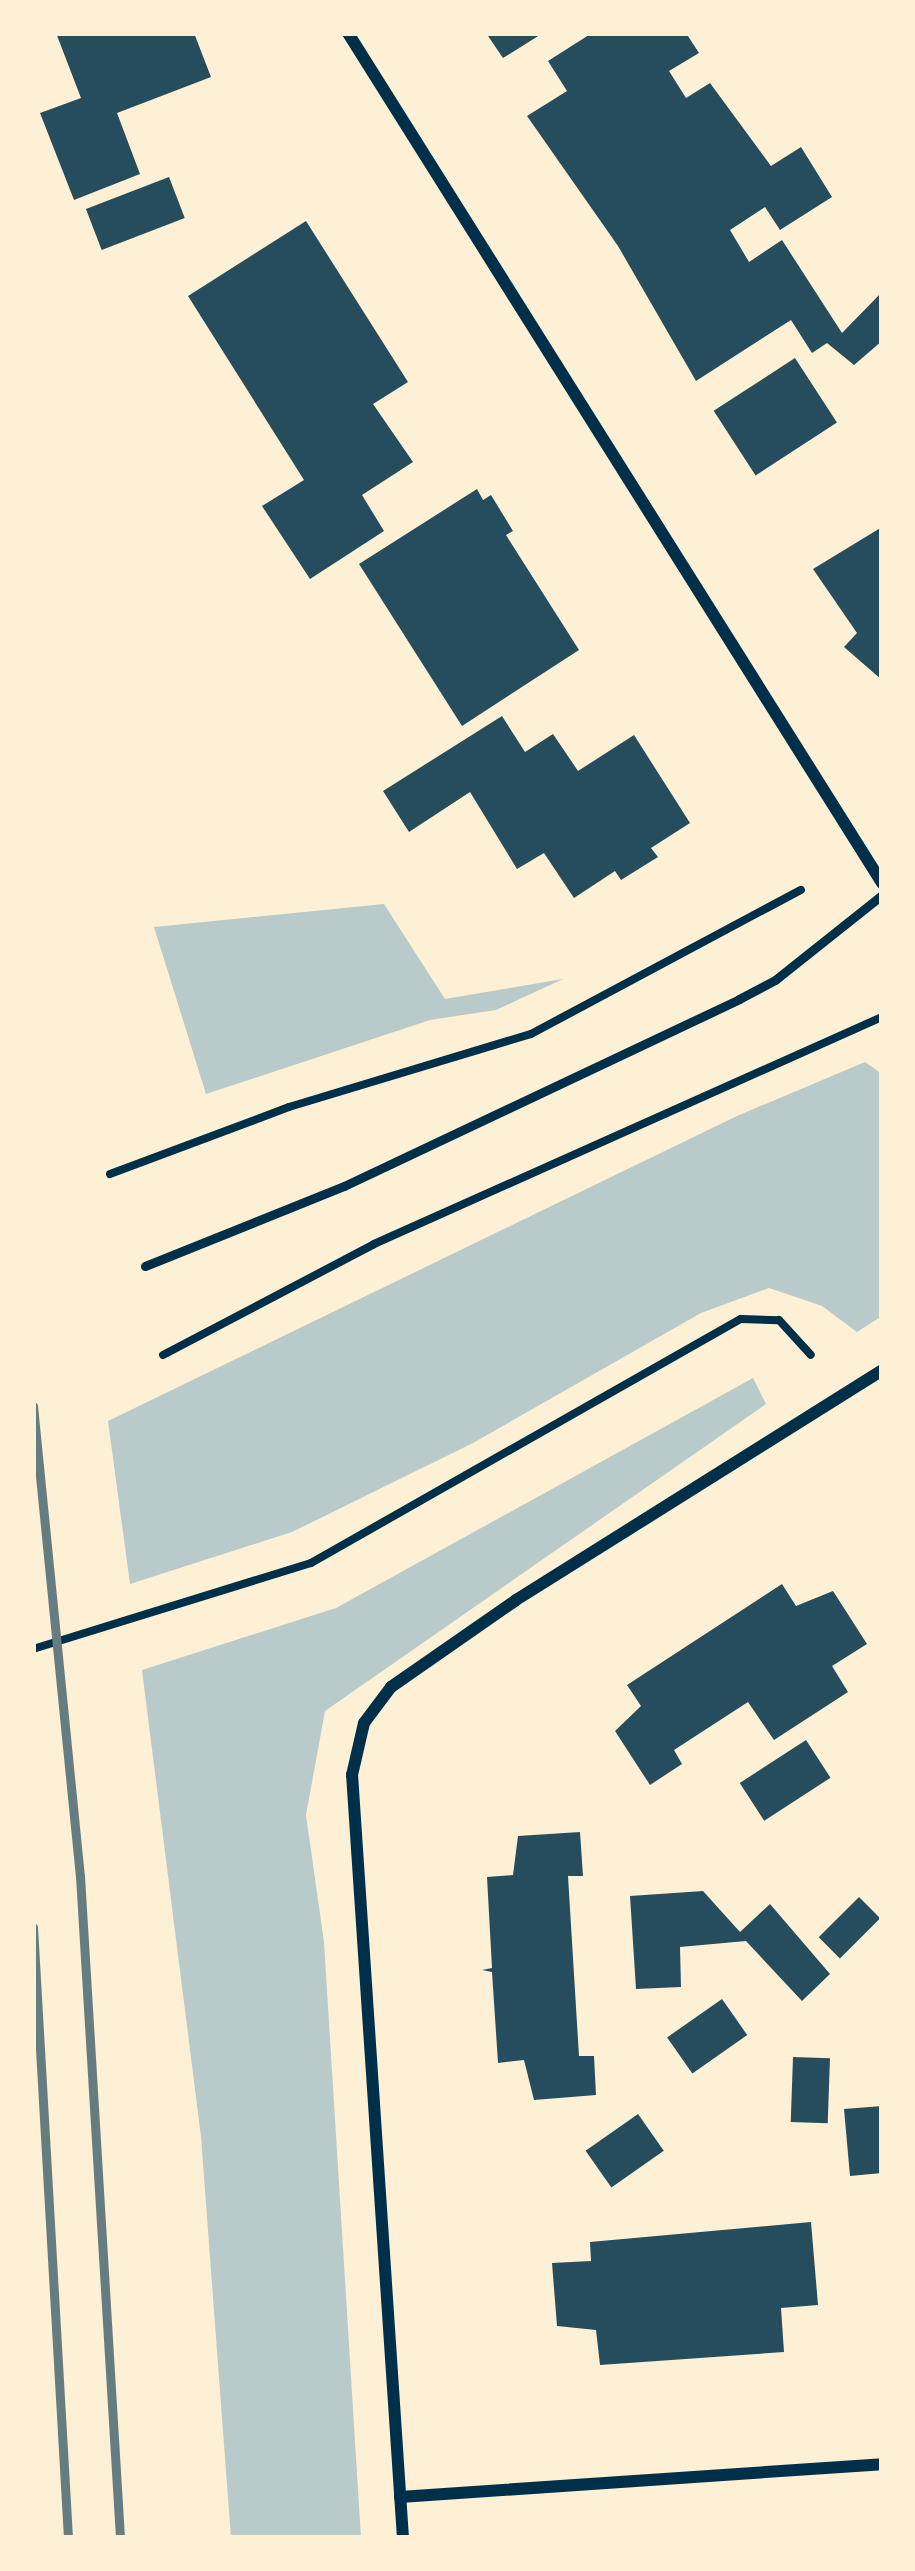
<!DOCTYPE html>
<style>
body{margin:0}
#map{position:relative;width:915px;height:2571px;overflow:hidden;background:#fdf0d5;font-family:"Titillium Web",sans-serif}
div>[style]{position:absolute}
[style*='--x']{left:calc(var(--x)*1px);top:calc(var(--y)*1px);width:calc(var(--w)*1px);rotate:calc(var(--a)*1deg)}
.green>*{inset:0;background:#b9caca}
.building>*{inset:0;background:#264d5e;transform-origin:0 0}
.path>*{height:8px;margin:-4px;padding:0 4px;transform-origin:4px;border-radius:4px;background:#003049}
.service>*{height:9px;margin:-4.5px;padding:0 4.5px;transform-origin:4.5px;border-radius:4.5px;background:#003049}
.minor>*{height:12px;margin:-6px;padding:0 6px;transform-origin:6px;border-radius:6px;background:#003049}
.rail>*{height:9px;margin:-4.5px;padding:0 4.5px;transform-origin:4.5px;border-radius:4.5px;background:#657d81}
span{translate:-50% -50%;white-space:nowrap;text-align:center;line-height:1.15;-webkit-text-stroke:9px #fdf0d5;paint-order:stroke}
.frame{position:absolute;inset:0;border:36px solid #fdf0d5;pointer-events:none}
</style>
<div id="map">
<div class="green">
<div style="clip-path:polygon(384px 904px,445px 999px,563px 979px,496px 1010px,430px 1020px,206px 1094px,154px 927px)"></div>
<div style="clip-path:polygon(865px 1062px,882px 1074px,882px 1316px,857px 1332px,822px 1306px,769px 1288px,701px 1313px,473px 1443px,292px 1532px,130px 1584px,108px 1421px,737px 1116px)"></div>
<div style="clip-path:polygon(753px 1378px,766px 1404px,325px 1711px,306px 1815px,324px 1942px,361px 2538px,231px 2538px,201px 2137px,142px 1670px,336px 1608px)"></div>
</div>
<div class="building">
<div style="clip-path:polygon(56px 33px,194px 33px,211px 77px,117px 113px,140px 174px,74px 200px,40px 113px,81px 98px)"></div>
<div style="clip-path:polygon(486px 33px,543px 33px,503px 58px)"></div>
<div style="clip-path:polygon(592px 33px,686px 33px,699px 53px,669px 71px,686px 98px,710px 83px,771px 166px,801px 147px,832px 197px,780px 230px,765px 207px,730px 230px,749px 262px,782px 240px,842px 333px,882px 292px,882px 341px,854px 365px,827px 343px,812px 353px,791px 320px,696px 381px,618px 246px,527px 116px,567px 91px,548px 61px)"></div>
<div style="left:169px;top:177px;width:44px;height:89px;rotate:69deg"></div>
<div style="clip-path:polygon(306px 221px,408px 382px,373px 404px,413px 462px,362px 495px,384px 531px,310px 579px,262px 506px,304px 480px,188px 296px)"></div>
<div style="left:795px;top:358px;width:77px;height:97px;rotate:57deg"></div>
<div style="clip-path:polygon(477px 489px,483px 500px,491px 495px,513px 531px,506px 535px,579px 650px,462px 726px,359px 564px)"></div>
<div style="clip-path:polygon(882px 527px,882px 680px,844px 647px,857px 633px,813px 569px)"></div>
<div style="clip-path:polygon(502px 716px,525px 752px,553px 734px,578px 771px,634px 735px,690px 823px,651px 848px,658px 857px,621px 880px,615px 871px,574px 898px,544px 853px,517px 869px,470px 792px,409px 832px,383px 791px)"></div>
<div style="clip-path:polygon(782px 1584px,796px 1606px,833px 1591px,867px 1644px,832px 1666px,848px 1692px,774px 1740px,748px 1702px,674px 1750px,682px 1764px,650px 1785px,615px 1731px,641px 1706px,627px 1685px)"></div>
<div style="left:806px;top:1740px;width:45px;height:79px;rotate:57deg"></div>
<div style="clip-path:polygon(580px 1832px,583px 1876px,568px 1876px,579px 2056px,594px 2056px,596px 2095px,534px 2100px,524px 2060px,498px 2063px,492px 1972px,482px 1970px,492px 1968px,487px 1877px,513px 1875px,518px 1836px)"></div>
<div style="clip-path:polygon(703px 1891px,740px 1932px,770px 1904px,830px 1974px,802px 2001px,746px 1941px,680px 1947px,681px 1987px,636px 1989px,630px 1896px)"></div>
<div style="left:859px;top:1897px;width:30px;height:57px;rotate:45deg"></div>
<div style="left:722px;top:1999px;width:44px;height:67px;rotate:55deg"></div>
<div style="left:793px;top:2057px;width:37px;height:65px;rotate:2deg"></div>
<div style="clip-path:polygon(882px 2106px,882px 2173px,850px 2176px,844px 2109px)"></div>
<div style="left:638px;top:2114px;width:45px;height:64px;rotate:55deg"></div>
<div style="clip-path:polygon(811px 2222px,818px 2305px,781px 2308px,784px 2352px,600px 2365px,596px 2330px,557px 2326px,552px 2263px,591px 2261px,590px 2242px)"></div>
</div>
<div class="path">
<div style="--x:110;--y:1174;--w:191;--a:-20.5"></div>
<div style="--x:289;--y:1107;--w:253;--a:-16.8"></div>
<div style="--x:531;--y:1034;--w:306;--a:-28.1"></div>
<div style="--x:163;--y:1355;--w:238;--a:-27.7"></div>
<div style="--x:374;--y:1244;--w:556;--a:-24.08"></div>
<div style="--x:33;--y:1649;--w:291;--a:-17.2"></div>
<div style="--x:311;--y:1563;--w:494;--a:-29.6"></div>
<div style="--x:741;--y:1319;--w:38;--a:2"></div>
<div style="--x:779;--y:1320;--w:47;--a:47.6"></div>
</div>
<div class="service">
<div style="--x:145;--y:1266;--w:214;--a:-21.9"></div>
<div style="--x:344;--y:1186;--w:437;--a:-25.3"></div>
<div style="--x:739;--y:999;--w:41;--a:-27.8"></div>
<div style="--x:775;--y:980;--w:137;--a:-38.5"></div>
</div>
<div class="minor">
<div style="--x:348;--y:33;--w:1004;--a:57.86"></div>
<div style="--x:400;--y:2497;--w:483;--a:-3.9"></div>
<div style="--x:403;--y:2538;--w:765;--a:-93.82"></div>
<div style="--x:352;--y:1775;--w:53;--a:-77"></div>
<div style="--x:364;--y:1723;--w:45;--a:-53.1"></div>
<div style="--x:391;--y:1687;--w:152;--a:-34.8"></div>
<div style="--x:516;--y:1600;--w:432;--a:-32.1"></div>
</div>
<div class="rail">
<div style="--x:33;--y:1406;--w:472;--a:84.3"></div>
<div style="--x:80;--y:1876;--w:663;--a:86.54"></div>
<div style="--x:33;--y:1927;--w:612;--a:86.72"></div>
</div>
<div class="frame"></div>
</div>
